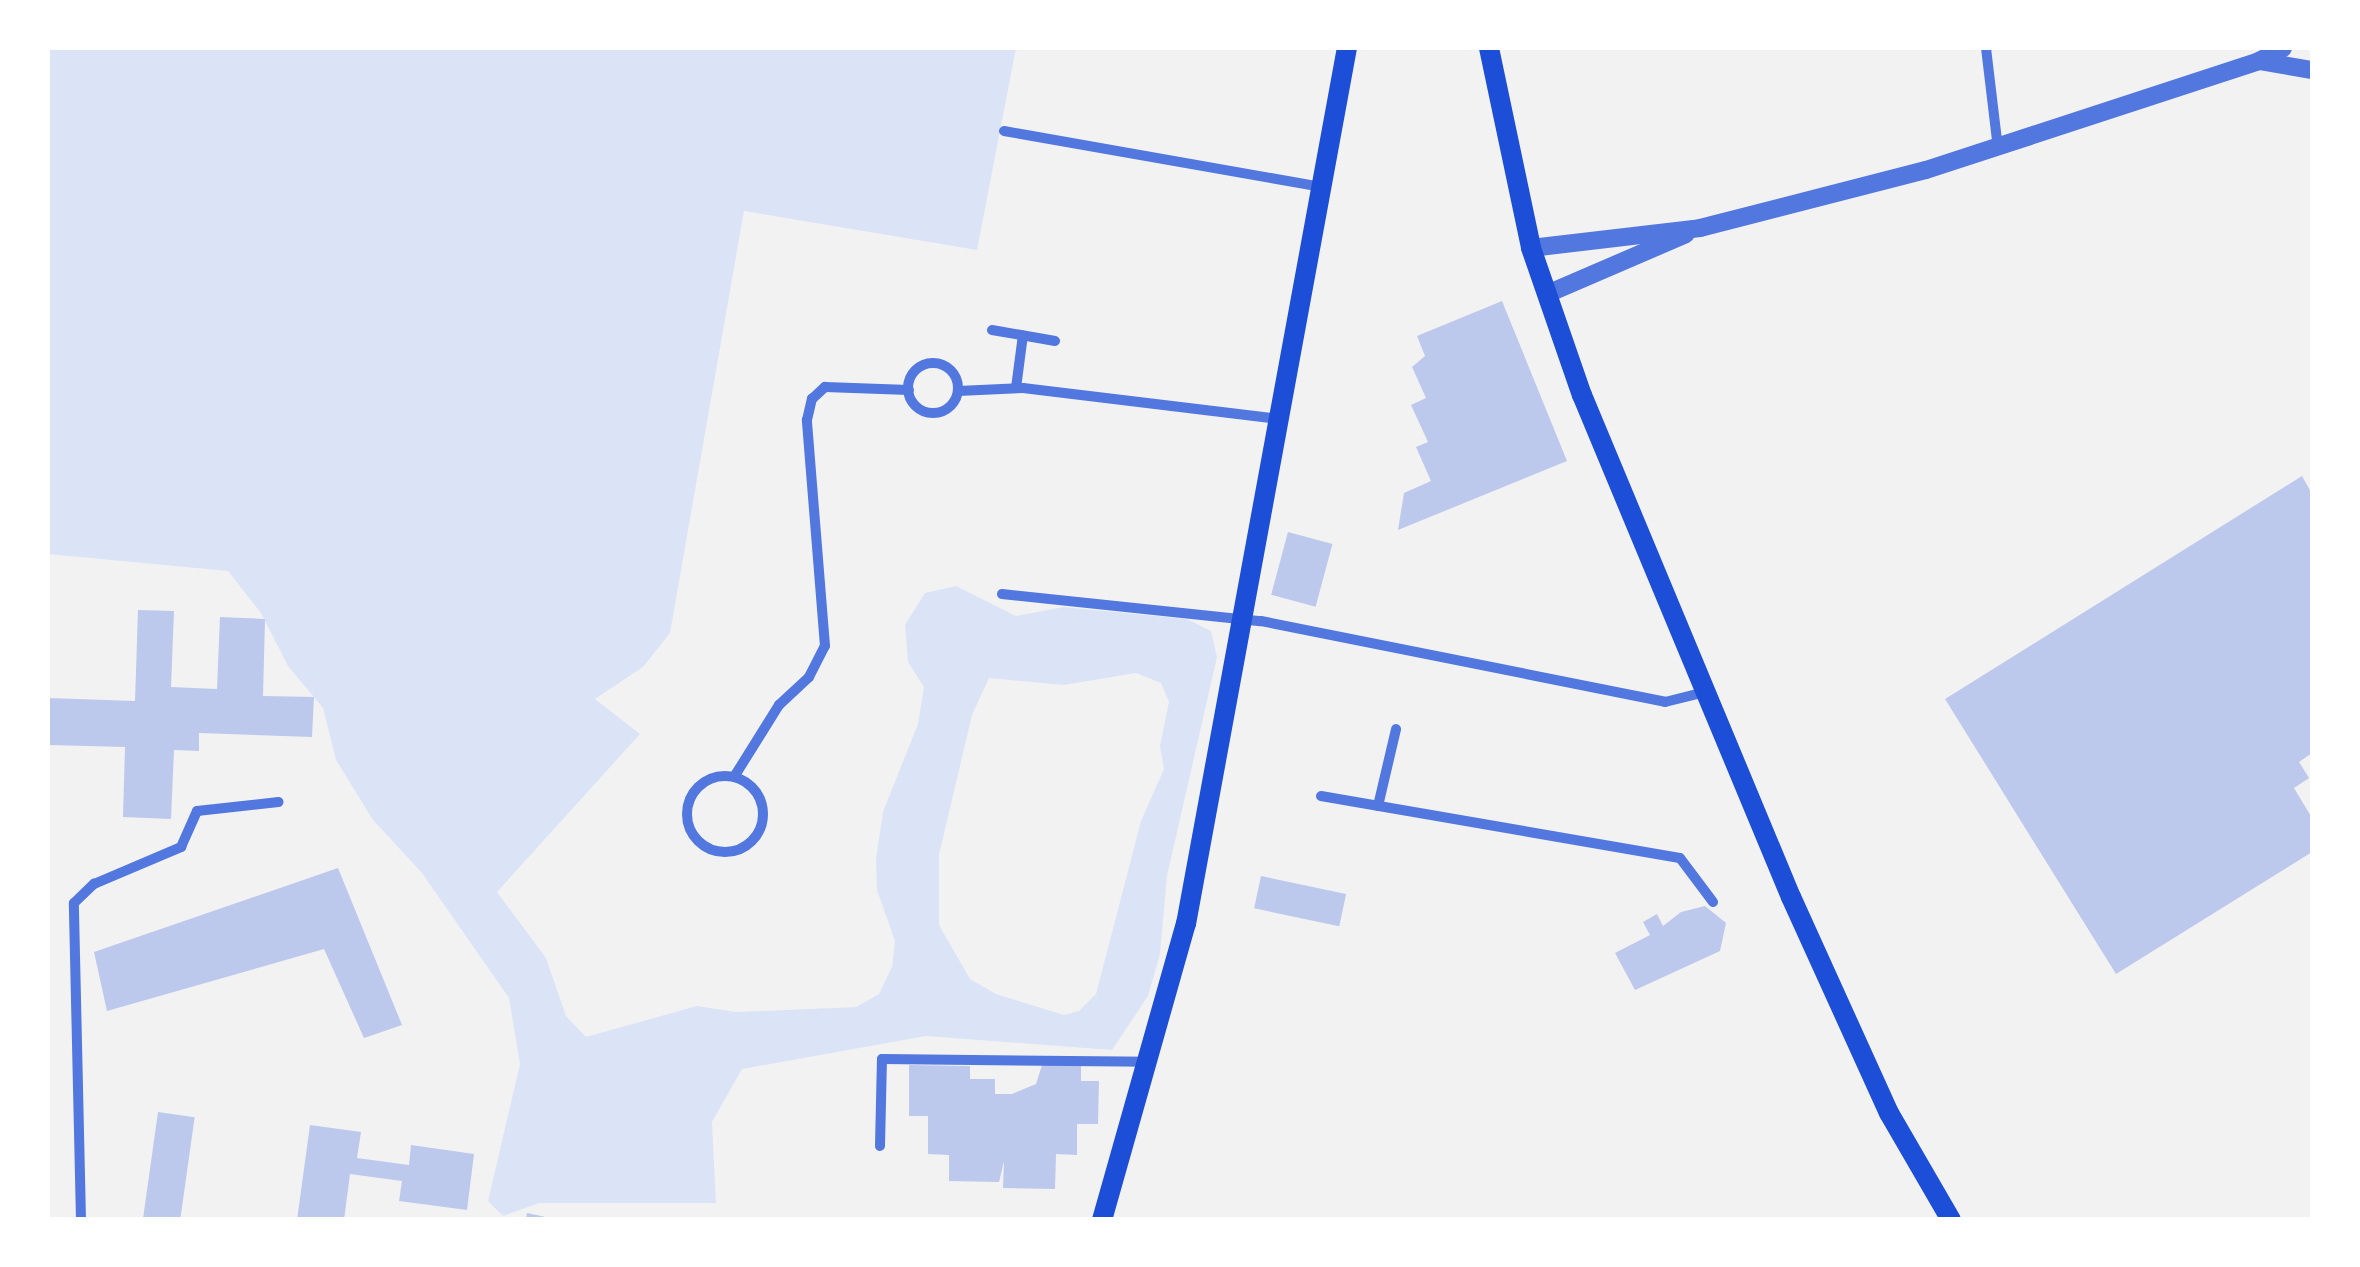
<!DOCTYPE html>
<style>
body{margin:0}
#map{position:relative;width:2360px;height:1267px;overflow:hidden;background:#f2f2f2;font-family:"Source Sans 3",sans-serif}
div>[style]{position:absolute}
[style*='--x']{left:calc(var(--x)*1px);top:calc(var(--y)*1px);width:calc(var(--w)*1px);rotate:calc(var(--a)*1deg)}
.green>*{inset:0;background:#dbe4f7}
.building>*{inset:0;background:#bdc9ec;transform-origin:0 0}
.minor>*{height:10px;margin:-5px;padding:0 5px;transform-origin:5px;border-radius:5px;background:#5277de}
.minor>.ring{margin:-5px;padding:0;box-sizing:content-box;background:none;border:10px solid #5277de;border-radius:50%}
.tertiary>*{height:18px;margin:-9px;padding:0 9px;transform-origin:9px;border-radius:9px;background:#5277de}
.primary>*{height:20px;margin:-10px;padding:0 10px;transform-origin:10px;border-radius:10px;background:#1d4ed8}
span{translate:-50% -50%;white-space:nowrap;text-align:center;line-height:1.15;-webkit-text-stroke:8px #fff;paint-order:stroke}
.frame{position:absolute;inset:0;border:50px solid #fff;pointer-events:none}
</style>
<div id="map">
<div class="green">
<div style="clip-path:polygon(evenodd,48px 48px,1016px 48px,977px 250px,744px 211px,670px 633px,643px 667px,595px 699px,640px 734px,497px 892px,546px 958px,566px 1016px,586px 1037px,697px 1006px,736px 1012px,856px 1007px,879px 994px,892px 967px,895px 941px,877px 890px,876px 859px,883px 812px,918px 724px,924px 687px,908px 662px,905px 625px,925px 593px,956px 586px,1016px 616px,1064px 607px,1187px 619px,1211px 631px,1217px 657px,1167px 876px,1160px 954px,1148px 996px,1112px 1050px,926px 1036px,742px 1069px,712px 1122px,716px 1203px,539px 1203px,503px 1216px,488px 1201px,520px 1064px,509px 998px,422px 873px,373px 820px,336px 760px,323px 708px,288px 666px,261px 613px,228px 571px,48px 554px,48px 48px,1136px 673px,1161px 683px,1169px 702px,1160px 746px,1164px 769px,1141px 821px,1096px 994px,1079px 1011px,1064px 1015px,996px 994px,970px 979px,939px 925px,939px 855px,972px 715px,989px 678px,1064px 685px,1136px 673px)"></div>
</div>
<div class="building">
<div style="clip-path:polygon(1502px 301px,1567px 461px,1398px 530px,1404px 493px,1431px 481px,1416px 447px,1428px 442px,1411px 405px,1426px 398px,1412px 367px,1425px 356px,1417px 336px)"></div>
<div style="clip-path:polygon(2302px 476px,2312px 494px,2312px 753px,2299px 762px,2309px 778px,2294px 788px,2312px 818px,2312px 852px,2116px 974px,1945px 699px)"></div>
<div style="left:1288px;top:532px;width:46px;height:65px;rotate:15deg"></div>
<div style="clip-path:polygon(138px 610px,174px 611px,171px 687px,217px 689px,220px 617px,265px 619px,263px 696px,314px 697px,312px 737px,199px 733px,199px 751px,174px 750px,171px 819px,123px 817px,125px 747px,48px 745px,48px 698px,135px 701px)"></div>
<div style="clip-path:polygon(338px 868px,402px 1025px,364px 1038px,324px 949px,107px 1011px,94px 952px)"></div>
<div style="left:1261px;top:876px;width:87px;height:33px;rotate:12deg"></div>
<div style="clip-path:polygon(1705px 906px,1726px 923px,1720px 951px,1635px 990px,1615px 953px,1650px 935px,1643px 922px,1657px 914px,1663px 926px,1681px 912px)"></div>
<div style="clip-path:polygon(909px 1065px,970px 1066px,970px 1079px,995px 1079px,995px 1094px,1012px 1094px,1036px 1084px,1042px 1065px,1081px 1065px,1081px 1081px,1099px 1081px,1098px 1124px,1077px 1124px,1077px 1155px,1056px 1154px,1055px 1189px,1003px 1188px,1004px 1161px,999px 1182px,949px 1181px,949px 1155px,928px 1154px,928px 1116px,909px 1116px)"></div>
<div style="left:158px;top:1112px;width:37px;height:109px;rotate:8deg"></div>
<div style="clip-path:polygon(310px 1125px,361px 1132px,357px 1158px,409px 1165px,411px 1145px,474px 1154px,467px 1210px,399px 1201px,402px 1181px,350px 1174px,344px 1220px,297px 1220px)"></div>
<div style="clip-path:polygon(527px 1213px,550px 1218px,550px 1220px,526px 1220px)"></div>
</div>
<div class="minor">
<div style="--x:1986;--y:48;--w:102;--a:83.2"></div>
<div style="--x:1004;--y:131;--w:322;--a:10"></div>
<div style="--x:992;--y:330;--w:64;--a:9.9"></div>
<div class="ring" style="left:908px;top:363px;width:40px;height:40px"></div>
<div style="--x:1016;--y:388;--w:53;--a:-82.5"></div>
<div style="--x:958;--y:391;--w:65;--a:-2.6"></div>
<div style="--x:1023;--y:388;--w:259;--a:6.9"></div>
<div style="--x:1002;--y:594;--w:260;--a:6"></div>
<div style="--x:1261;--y:621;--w:412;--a:11.3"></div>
<div style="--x:1665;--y:702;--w:41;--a:-14"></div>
<div class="ring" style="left:687px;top:776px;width:66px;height:66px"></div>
<div style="--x:734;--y:777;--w:85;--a:-58"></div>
<div style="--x:779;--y:705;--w:41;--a:-43"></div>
<div style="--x:809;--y:677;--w:35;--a:-63"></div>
<div style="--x:825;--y:646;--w:227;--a:-94.6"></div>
<div style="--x:807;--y:420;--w:22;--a:-77"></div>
<div style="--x:812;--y:399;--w:18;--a:-43"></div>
<div style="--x:825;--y:387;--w:84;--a:2"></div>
<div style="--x:1321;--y:796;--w:364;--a:9.8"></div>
<div style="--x:1680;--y:858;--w:55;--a:53.1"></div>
<div style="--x:1378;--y:806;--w:79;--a:-76.8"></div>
<div style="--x:880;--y:1146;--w:87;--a:-88.7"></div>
<div style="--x:882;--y:1059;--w:267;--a:0.6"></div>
<div style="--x:81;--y:1220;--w:317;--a:-91.3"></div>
<div style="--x:74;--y:903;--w:28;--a:-44"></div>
<div style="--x:94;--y:884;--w:95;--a:-23"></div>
<div style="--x:181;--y:847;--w:39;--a:-66"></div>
<div style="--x:197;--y:811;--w:82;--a:-6.3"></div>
</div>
<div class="tertiary">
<div style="--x:2259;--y:61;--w:54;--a:9.6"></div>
<div style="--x:1531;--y:248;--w:170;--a:-6.7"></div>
<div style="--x:1700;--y:228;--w:233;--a:-14.4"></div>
<div style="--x:1926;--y:170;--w:350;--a:-18.1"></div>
<div style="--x:2259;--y:61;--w:27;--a:-28"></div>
<div style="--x:1547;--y:294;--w:151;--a:-23.3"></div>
</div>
<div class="primary">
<div style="--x:1489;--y:48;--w:204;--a:78.1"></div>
<div style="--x:1531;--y:248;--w:156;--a:70.9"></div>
<div style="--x:1582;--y:395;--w:544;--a:67.4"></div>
<div style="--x:1791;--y:897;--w:237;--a:65.6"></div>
<div style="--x:1889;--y:1113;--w:124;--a:59.9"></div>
<div style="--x:1102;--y:1220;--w:308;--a:-74.2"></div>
<div style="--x:1186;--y:924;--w:891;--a:-79.59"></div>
</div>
<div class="frame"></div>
</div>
